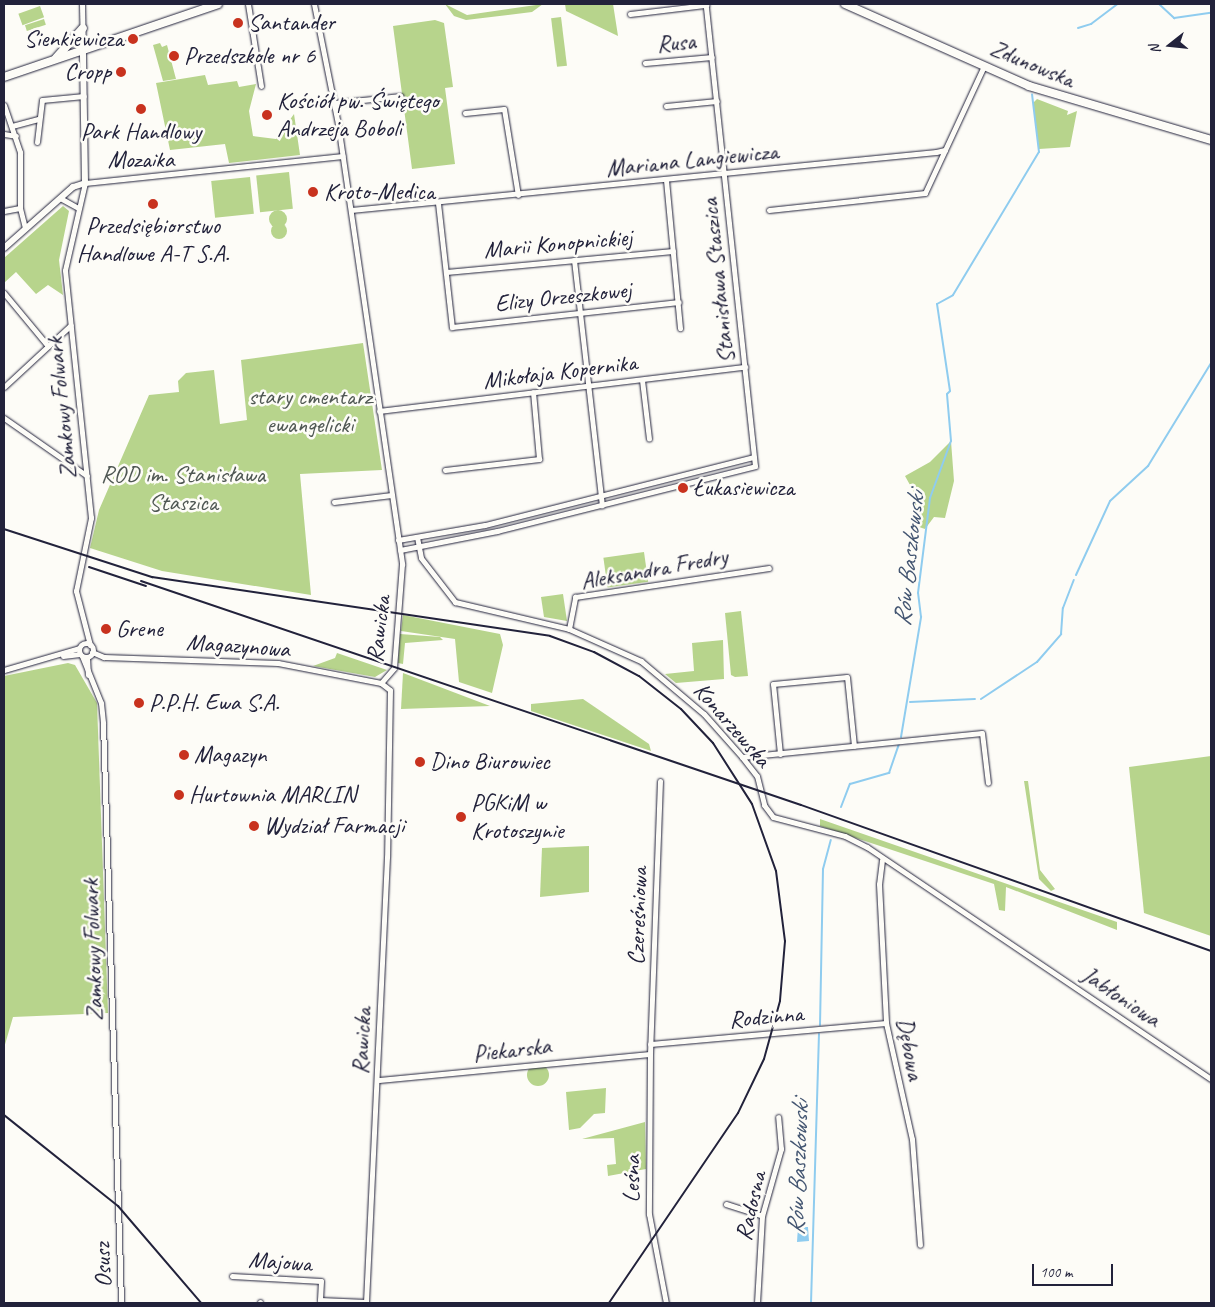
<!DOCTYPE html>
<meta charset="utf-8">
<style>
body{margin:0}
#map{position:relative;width:1215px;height:1307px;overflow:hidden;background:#fdfcf7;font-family:Caveat,sans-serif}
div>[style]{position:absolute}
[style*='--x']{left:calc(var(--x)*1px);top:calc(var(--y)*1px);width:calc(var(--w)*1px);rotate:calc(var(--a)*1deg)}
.green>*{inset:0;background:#b7d48c;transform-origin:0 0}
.round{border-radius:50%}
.water>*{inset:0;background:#8fccef}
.stream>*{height:2px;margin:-1px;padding:0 1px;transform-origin:1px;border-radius:1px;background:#8fccef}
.roads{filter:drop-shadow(0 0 1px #22223b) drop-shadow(0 0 1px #22223b)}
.minor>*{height:5px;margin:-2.5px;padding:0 2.5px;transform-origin:2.5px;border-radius:2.5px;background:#fdfcf7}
.minor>.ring{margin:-2.5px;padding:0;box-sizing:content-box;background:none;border:5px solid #fdfcf7;border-radius:50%}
.tertiary>*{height:6px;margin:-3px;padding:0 3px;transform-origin:3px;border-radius:3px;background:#fdfcf7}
.primary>*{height:8px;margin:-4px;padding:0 4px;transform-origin:4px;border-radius:4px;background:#fdfcf7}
.rail>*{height:2px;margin:-1px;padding:0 1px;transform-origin:1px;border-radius:1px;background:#22223b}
.dots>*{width:14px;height:14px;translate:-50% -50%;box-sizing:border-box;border:2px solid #fdfcf7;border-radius:50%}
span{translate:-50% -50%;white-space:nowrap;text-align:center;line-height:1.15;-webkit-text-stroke:5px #fdfcf7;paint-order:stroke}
.poi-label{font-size:24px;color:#22223b}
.left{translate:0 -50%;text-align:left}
.right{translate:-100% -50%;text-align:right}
.street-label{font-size:24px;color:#22223b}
.park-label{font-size:24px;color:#4f5753}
.water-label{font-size:25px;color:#435571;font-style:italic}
.frame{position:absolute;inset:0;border:5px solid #22223b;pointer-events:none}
.north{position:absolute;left:1145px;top:20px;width:50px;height:50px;-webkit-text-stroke:4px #fdfcf7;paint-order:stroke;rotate:254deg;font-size:14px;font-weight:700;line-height:20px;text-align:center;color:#22223b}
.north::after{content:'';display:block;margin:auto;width:18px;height:22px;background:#22223b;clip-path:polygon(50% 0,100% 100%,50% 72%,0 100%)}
.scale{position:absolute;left:1032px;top:1264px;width:81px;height:22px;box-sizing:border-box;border:2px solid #22223b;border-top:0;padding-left:6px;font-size:15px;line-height:18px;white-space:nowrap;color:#22223b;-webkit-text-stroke:4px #fdfcf7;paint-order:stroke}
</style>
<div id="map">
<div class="green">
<div style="clip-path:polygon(445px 4px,467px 15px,543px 4px,532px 12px,466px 20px,454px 16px)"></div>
<div style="clip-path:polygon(565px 4px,613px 4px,618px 36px,566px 11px)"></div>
<div style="left:40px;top:6px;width:12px;height:23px;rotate:70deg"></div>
<div style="left:561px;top:17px;width:49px;height:10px;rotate:83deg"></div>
<div style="left:44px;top:19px;width:6px;height:20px;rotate:72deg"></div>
<div style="clip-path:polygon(435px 20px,444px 23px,453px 87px,445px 88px,455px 164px,412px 169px,393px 26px)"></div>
<div style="clip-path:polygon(160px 43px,162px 47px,167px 45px,176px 79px,163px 81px,153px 45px)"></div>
<div style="clip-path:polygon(205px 75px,208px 85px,237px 81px,239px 87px,256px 84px,249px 111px,253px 136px,276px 139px,294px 114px,300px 155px,229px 163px,225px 144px,170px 150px,156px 83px)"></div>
<div style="clip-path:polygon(1037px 99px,1068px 111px,1067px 115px,1077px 111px,1070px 147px,1039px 149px,1033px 103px)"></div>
<div style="left:289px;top:172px;width:37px;height:33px;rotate:84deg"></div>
<div style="left:250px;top:177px;width:37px;height:39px;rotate:84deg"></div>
<div style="clip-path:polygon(63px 206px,69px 211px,59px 260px,63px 295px,48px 285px,36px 294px,16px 272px,4px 283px,4px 258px)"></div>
<div class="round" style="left:269px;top:210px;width:18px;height:18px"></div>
<div class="round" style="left:271px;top:223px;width:16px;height:16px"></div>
<div style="clip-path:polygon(363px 343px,382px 470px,300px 474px,311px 595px,162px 571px,90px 548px,99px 510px,149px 395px,179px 392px,178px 381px,186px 373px,214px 370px,220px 424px,247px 420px,241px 360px)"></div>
<div style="clip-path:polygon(951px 441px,954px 481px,945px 518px,934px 517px,925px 529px,910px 524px,915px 494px,905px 476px,930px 462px)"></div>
<div style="left:644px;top:552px;width:30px;height:41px;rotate:82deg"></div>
<div style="clip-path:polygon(563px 594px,567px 621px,544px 617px,541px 597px)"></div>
<div style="clip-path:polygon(741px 611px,748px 676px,735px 677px,731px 675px,725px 613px)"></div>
<div style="clip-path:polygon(403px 615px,500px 634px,503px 645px,492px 693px,459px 682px,455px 639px,401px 631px)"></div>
<div style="clip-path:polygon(400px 634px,440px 637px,443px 640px,405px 643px,403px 664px,398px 663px)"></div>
<div style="clip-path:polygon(723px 640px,724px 679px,676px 683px,665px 674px,694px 671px,692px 643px)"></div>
<div style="clip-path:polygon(337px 653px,387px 670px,375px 677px,313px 666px,335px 658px)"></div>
<div style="clip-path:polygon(68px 663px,75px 665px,97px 703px,108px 1013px,13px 1017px,4px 1048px,4px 676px)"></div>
<div style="clip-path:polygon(403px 673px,490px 706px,401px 709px)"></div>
<div style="clip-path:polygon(583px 699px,649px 744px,651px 751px,531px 711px,531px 704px)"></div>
<div style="clip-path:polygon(1211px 756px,1211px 936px,1144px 913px,1129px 767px)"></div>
<div style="clip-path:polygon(1024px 781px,1028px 781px,1040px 870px,1055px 889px,1051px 891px,1039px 879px)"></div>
<div style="clip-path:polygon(820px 819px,1117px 922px,1117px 930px,1006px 887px,1005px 911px,999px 910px,994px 884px,820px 826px)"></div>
<div style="clip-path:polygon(589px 846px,589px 892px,540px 897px,542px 848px)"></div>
<div class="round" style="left:527px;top:1064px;width:22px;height:22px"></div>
<div style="clip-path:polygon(606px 1088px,605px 1113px,594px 1114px,580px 1128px,569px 1130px,566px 1092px)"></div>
<div style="clip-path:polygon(645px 1122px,646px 1169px,608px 1176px,607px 1165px,616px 1164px,614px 1138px,582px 1139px)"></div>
</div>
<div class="water">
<div style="clip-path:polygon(798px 1227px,808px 1227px,809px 1241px,797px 1242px)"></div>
</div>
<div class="stream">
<div style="--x:1159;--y:4;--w:21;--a:43"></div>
<div style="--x:1174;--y:18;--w:37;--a:-8"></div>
<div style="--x:1078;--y:28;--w:14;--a:-17"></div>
<div style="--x:1091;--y:24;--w:34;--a:-37"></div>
<div style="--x:1076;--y:575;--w:81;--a:-65.3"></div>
<div style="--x:1110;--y:501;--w:52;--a:-42.6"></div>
<div style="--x:1148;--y:466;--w:121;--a:-58.5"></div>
<div style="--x:981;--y:699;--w:67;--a:-33.5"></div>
<div style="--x:1037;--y:662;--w:37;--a:-49"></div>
<div style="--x:1061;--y:634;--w:26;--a:-86"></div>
<div style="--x:1063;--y:608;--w:30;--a:-69"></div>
<div style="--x:910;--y:702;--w:65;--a:-2.6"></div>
<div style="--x:901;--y:737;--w:122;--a:-80.5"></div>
<div style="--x:921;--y:617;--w:24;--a:-97"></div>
<div style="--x:918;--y:593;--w:96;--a:-82.8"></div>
<div style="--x:930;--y:498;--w:61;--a:-69.8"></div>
<div style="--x:951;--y:441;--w:47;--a:-94.9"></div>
<div style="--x:947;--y:394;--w:4;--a:-45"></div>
<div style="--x:950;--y:391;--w:88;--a:-98.5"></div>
<div style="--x:937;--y:304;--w:18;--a:-29"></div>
<div style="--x:953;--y:295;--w:167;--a:-59"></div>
<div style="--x:1039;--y:152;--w:58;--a:-96.9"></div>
<div style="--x:841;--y:807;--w:25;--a:-69"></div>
<div style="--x:850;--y:784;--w:41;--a:-15.8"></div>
<div style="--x:889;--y:773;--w:31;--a:-71"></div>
<div style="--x:820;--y:1025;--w:156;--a:-88.9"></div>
<div style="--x:823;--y:869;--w:30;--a:-75"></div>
<div style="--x:811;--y:1303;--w:269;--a:-88.3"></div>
</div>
<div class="roads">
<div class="minor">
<div style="--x:82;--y:4;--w:46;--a:88.8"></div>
<div style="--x:248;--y:4;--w:83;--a:81"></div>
<div style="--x:314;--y:4;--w:122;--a:78.7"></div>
<div style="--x:338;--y:124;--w:445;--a:81.7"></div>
<div style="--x:402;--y:564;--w:104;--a:94.4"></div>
<div style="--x:394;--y:668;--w:20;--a:131"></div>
<div style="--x:630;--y:14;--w:77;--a:-6.8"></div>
<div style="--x:645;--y:63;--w:67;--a:-5.1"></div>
<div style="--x:334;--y:103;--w:67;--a:-6"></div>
<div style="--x:4;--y:105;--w:50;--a:71.2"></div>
<div style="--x:20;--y:152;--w:56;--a:90"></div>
<div style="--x:20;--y:208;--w:21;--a:76"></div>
<div style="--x:666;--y:106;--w:51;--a:-5.6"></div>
<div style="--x:465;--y:113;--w:39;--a:-6"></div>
<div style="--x:504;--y:109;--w:87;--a:80.8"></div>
<div style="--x:12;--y:126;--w:27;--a:-15"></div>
<div style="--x:4;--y:134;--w:12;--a:9"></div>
<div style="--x:37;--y:142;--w:42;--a:-83.2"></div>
<div style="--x:42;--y:100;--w:42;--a:-5.4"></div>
<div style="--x:666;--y:180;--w:149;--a:84.6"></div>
<div style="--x:60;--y:198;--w:21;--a:29"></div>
<div style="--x:438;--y:203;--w:125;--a:83.6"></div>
<div style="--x:452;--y:327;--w:228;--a:-6.3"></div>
<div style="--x:351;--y:210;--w:588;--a:-5.66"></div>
<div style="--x:936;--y:152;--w:9;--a:-13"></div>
<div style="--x:945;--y:150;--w:93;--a:-65.1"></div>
<div style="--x:769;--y:210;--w:157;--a:-6.2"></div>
<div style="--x:925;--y:193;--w:47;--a:-65.1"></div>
<div style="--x:4;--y:211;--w:16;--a:-11"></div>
<div style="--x:574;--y:260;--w:247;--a:83.5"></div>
<div style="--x:446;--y:272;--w:228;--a:-5.3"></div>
<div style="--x:4;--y:293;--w:69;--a:50.3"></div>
<div style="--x:642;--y:380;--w:59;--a:83.2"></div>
<div style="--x:4;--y:387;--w:91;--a:-42.8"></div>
<div style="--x:379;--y:411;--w:369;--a:-6.9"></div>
<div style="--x:4;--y:418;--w:101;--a:34.9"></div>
<div style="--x:445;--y:470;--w:95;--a:-6.7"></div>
<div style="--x:539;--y:459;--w:67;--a:-95.1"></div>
<div style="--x:334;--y:502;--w:58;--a:-6.9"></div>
<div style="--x:417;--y:537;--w:21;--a:79"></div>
<div style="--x:421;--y:558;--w:56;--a:52.3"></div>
<div style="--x:455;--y:602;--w:117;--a:13.3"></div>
<div style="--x:569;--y:629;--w:79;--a:24"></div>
<div style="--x:641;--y:661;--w:82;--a:40.1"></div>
<div style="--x:704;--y:714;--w:57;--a:48.5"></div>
<div style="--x:742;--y:757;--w:24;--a:52"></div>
<div style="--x:757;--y:776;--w:30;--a:76"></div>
<div style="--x:764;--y:805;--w:15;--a:53"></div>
<div style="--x:773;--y:817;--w:74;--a:14.8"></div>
<div style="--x:845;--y:836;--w:25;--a:27"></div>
<div style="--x:867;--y:847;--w:415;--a:34"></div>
<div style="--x:398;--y:540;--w:88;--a:-9.8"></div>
<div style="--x:485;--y:525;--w:277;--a:-14.2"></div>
<div style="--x:400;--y:550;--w:99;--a:-11.1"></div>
<div style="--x:497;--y:531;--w:266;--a:-14.1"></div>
<div style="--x:755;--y:466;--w:465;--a:-96.1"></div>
<div style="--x:569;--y:629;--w:33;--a:-79"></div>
<div style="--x:575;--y:597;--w:196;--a:-8.5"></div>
<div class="ring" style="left:79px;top:643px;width:9px;height:9px"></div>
<div style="--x:90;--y:645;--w:56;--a:-104.5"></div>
<div style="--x:76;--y:591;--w:75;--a:-78.4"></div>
<div style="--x:91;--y:518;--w:249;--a:-96"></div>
<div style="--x:65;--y:270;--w:89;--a:-77.1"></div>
<div style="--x:85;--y:183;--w:259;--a:-6"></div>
<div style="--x:92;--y:652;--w:13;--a:23"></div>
<div style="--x:104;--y:657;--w:174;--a:2"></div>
<div style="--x:278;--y:663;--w:105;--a:11"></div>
<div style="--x:381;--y:683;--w:11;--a:38"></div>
<div style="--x:390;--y:690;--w:167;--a:91"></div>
<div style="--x:387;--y:857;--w:446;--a:92.7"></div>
<div style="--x:63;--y:656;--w:17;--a:-7"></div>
<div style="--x:82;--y:656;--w:51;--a:68"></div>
<div style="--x:101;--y:703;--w:20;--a:84"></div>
<div style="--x:103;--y:723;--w:580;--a:88.22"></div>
<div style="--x:87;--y:657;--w:18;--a:87"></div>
<div style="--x:4;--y:670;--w:78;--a:-16.3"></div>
<div style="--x:780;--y:754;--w:70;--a:-95.7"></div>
<div style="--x:773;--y:684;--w:74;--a:-5.4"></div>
<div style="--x:847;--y:677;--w:69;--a:84.2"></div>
<div style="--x:742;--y:757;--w:241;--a:-5.7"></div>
<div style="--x:982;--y:733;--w:50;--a:83.2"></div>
<div style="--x:660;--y:781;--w:273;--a:92.1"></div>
<div style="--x:650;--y:1054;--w:160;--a:90.4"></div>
<div style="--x:649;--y:1214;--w:91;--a:79.2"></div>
<div style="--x:882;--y:860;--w:24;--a:97"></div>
<div style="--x:879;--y:884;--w:139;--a:87.1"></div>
<div style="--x:886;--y:1023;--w:119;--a:77.4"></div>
<div style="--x:912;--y:1139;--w:106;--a:85.7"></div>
<div style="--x:650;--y:1044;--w:237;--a:-5.1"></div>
<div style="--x:379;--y:1080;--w:272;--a:-5.5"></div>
<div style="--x:726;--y:1204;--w:38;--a:18"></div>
<div style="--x:232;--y:1276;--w:89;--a:3.2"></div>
<div style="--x:321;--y:1281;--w:19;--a:93"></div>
<div style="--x:320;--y:1300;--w:46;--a:2.5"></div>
<div style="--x:260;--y:1303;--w:1;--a:-90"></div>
<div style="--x:757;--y:1303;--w:87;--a:-86.7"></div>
<div style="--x:762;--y:1216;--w:70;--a:-74.2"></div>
<div style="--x:781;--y:1149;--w:32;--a:-95"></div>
</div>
<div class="tertiary">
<div style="--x:4;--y:248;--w:92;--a:-41.5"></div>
<div style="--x:73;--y:187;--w:13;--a:-18"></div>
<div style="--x:85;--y:183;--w:133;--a:-90.9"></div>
</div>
<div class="primary">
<div style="--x:845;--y:4;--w:201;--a:24"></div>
<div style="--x:1029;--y:86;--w:190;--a:16.5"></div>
<div style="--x:56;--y:58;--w:40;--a:-48"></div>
<div style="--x:4;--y:77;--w:226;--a:-18.8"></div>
</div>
</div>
<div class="rail">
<div style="--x:4;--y:529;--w:156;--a:18"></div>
<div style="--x:152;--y:577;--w:402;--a:8.4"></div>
<div style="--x:550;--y:636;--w:47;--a:20"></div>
<div style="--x:594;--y:652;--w:51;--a:28.1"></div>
<div style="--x:639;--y:676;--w:53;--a:38.2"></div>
<div style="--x:681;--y:709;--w:47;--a:46.7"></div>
<div style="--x:713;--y:743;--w:72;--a:57.4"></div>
<div style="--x:752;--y:804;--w:71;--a:70.3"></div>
<div style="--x:776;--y:871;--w:71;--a:82.7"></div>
<div style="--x:785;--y:941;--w:60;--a:94.8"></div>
<div style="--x:780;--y:1001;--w:60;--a:105.4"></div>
<div style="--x:764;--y:1059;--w:60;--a:115.7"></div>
<div style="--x:738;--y:1113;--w:230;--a:124.2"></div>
<div style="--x:89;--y:567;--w:60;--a:18.4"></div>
<div style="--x:141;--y:581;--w:697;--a:18.75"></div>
<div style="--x:801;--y:805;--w:435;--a:19.6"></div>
<div style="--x:4;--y:1115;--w:146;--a:38.6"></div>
<div style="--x:118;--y:1206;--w:128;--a:49.4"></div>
</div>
<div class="dots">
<div style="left:238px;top:23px;background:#c8321e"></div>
<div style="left:133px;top:39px;background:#c8321e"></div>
<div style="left:174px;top:56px;background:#c8321e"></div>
<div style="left:121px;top:72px;background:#c8321e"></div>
<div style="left:141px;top:109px;background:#c8321e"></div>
<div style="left:267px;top:115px;background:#c8321e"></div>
<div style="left:313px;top:192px;background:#c8321e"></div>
<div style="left:153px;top:204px;background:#c8321e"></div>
<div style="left:683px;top:488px;background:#c8321e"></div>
<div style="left:106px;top:629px;background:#c8321e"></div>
<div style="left:139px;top:703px;background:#c8321e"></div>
<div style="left:184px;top:755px;background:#c8321e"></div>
<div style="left:420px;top:762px;background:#c8321e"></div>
<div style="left:179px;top:795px;background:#c8321e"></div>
<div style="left:461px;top:817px;background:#c8321e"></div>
<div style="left:254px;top:826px;background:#c8321e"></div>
</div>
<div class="poi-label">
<span class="left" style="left:248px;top:23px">Santander</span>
<span class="right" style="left:123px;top:39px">Sienkiewicza</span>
<span class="left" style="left:184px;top:56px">Przedszkole nr 6</span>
<span class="right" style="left:111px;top:72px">Cropp</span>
<span class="left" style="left:277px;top:115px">Kościół pw. Świętego<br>Andrzeja Boboli</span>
<span style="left:141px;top:146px">Park Handlowy<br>Mozaika</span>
<span class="left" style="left:324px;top:192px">Kroto-Medica</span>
<span style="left:153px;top:240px">Przedsiębiorstwo<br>Handlowe A-T S.A.</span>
<span class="left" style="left:693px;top:488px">Łukasiewicza</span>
<span class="left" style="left:116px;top:629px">Grene</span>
<span class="left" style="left:149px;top:703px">P.P.H. Ewa S.A.</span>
<span class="left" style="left:194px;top:755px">Magazyn</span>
<span class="left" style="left:430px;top:762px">Dino Biurowiec</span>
<span class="left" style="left:189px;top:795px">Hurtownia MARLIN</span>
<span class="left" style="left:471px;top:817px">PGKiM w<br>Krotoszynie</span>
<span class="left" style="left:264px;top:826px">Wydział Farmacji</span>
</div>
<div class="street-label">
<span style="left:676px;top:43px;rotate:-6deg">Rusa</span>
<span style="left:1032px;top:64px;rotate:22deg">Zdunowska</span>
<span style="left:692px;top:160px;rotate:-6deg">Mariana Langiewicza</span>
<span style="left:558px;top:244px;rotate:-5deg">Marii Konopnickiej</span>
<span style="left:718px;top:281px;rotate:-96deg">Stanisława Staszica</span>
<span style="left:563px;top:297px;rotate:-6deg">Elizy Orzeszkowej</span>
<span style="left:560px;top:372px;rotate:-7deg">Mikołaja Kopernika</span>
<span style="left:62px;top:408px;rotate:-96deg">Zamkowy Folwark</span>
<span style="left:654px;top:569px;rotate:-10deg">Aleksandra Fredry</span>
<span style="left:379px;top:629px;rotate:-83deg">Rawicka</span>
<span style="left:238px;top:646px;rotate:4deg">Magazynowa</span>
<span style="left:732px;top:725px;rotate:49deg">Konarzewska</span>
<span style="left:638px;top:916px;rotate:-88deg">Czereśniowa</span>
<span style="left:93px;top:950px;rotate:-92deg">Zamkowy Folwark</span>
<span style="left:1121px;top:997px;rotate:34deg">Jabłoniowa</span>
<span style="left:766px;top:1017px;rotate:-5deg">Rodzinna</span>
<span style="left:362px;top:1041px;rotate:-88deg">Rawicka</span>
<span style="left:910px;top:1049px;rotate:79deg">Dębowa</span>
<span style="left:512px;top:1050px;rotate:-6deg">Piekarska</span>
<span style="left:632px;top:1179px;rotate:-89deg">Leśna</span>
<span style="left:751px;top:1206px;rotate:-77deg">Radosna</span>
<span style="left:280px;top:1262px;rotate:4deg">Majowa</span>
<span style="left:103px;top:1265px;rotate:-92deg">Osusz</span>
</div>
<div class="park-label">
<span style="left:310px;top:411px">stary cmentarz<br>ewangelicki</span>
<span style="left:183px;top:489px">ROD im. Stanisława<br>Staszica</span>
</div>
<div class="water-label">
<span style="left:909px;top:559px;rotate:-84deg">Rów Baszkowski</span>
<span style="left:798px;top:1168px;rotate:-88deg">Rów Baszkowski</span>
</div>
<div class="frame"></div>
<div class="north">N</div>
<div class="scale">100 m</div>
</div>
